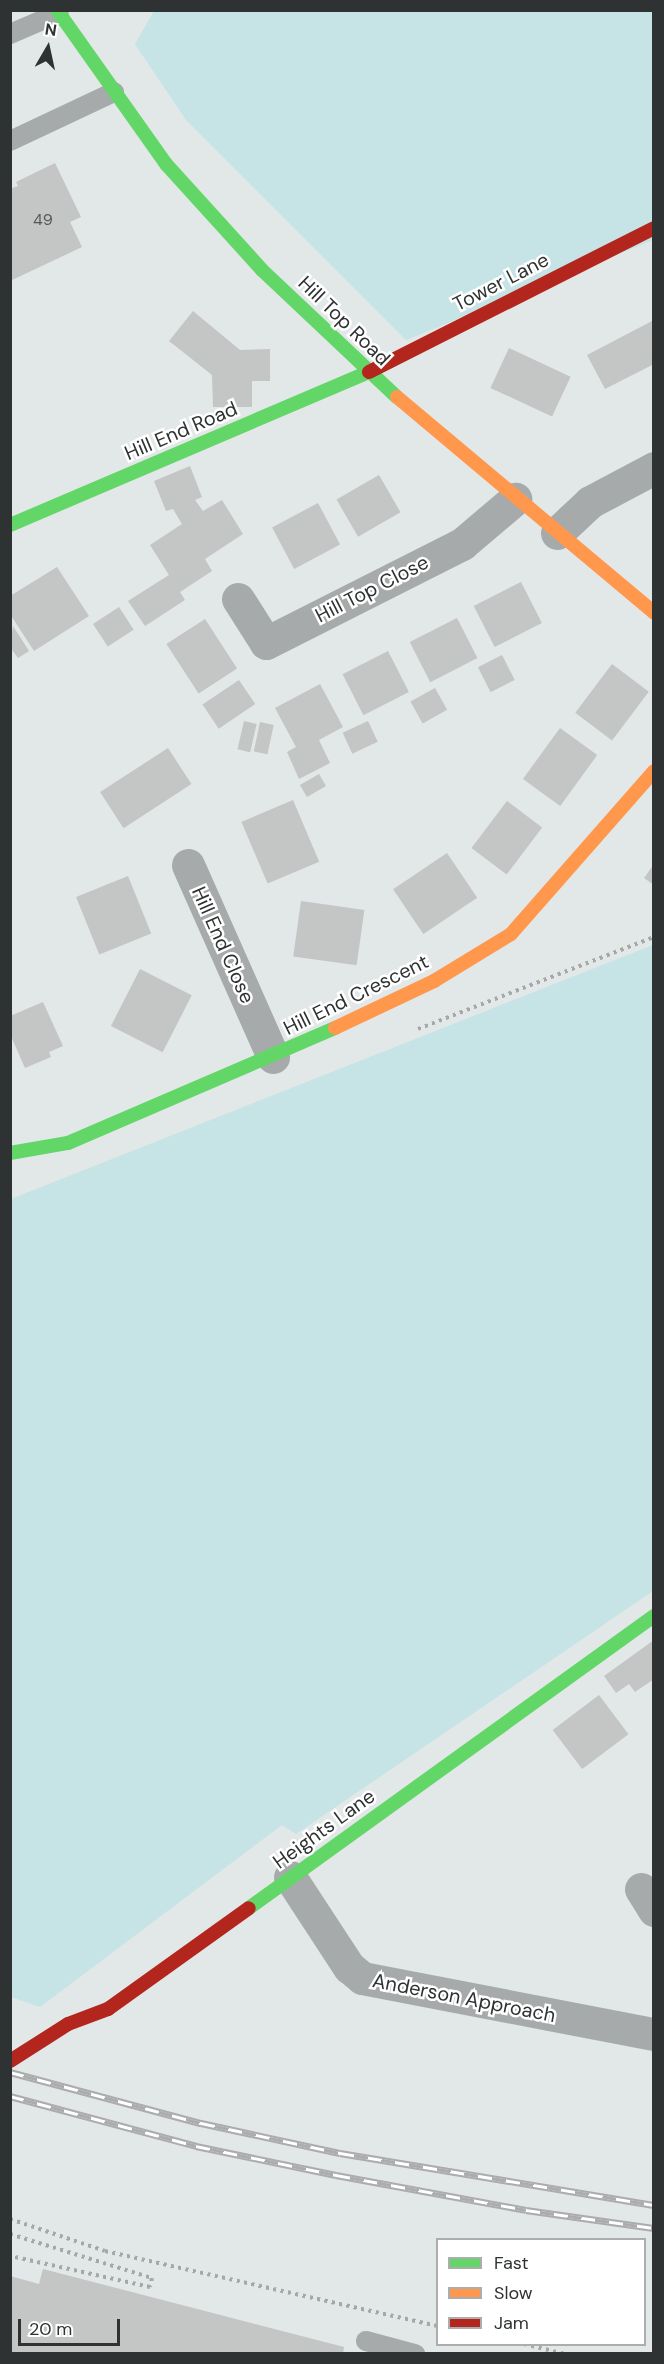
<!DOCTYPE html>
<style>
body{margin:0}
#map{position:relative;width:664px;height:2364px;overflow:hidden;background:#e2e7e8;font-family:"DM Sans",sans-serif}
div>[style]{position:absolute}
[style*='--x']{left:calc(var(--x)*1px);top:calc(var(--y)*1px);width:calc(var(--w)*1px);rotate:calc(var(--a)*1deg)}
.green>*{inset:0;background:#c6e3e5}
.building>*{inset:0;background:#c4c5c5;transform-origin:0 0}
.path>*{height:4px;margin-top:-2px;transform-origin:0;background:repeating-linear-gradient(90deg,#a6a7a7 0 3px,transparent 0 7.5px)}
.lane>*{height:20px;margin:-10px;padding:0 10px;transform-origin:10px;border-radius:10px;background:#a6aaaa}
.street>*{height:33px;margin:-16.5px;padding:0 16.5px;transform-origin:16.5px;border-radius:16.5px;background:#a6aaaa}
.fast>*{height:14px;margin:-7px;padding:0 7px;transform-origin:7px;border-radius:7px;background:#63d668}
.slow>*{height:14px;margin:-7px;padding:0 7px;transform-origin:7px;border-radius:7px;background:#ff974d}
.jam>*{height:14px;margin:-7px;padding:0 7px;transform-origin:7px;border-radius:7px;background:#b3261e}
.rail>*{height:7px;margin-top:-3.5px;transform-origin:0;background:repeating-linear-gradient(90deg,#fff 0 14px,#abacac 0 28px);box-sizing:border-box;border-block:2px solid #abacac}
span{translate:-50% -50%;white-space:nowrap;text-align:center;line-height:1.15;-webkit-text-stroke:5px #fff;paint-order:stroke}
.number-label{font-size:16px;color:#545757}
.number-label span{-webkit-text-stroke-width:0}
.street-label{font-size:20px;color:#2f3232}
.frame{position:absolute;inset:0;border:12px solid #2f3232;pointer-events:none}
.legend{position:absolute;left:436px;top:2238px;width:210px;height:108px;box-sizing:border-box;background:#fff;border:2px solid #acadad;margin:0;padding:8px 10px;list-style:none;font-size:18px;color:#2f3232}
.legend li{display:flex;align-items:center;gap:12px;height:30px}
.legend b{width:30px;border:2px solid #acadad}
.north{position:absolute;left:18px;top:18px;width:60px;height:60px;-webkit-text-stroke:4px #fff;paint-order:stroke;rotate:9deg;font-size:16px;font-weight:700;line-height:24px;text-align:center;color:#2f3232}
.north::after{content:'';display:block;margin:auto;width:21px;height:27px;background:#2f3232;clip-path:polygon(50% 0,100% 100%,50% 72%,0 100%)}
.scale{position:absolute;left:18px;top:2319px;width:102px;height:27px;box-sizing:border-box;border:3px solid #2f3232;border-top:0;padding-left:8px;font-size:18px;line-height:21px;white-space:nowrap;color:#2f3232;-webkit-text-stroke:4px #fff;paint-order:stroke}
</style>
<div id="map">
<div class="green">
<div style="clip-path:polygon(154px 11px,653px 11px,653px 240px,406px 340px,186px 120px,135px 44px)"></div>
<div style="clip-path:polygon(653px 945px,653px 1591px,296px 1834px,282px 1825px,40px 2007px,11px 1997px,11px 1199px)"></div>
</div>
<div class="building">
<div style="clip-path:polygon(55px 163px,81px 217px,70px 222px,82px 247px,10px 281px,10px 189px,18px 186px,16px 182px)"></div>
<div style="clip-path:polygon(193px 311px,240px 350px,270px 349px,270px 381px,252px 381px,252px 407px,213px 407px,212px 375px,169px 341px)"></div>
<div style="clip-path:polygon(654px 320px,654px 364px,605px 389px,587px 355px)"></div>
<div style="left:509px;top:348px;width:68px;height:44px;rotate:25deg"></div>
<div style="clip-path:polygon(190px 466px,202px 497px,195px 500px,203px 511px,222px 500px,243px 534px,205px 559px,212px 571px,180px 592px,185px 600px,145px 626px,128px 601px,169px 575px,150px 545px,182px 524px,173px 509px,166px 511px,154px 481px)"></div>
<div style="left:379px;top:475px;width:43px;height:49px;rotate:60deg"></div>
<div style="left:318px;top:503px;width:47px;height:52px;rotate:62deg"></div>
<div style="clip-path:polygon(57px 567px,89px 616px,34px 651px,10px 614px,10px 596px)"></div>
<div style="left:521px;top:582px;width:46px;height:53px;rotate:63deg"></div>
<div style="left:119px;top:607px;width:27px;height:31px;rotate:57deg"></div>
<div style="left:457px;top:618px;width:45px;height:53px;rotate:63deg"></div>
<div style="left:205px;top:619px;width:59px;height:46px;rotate:57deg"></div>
<div style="clip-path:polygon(13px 626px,29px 651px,18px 658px,10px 647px)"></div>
<div style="left:388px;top:651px;width:46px;height:51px;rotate:63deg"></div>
<div style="left:502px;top:655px;width:28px;height:27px;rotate:63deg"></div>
<div style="left:612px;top:664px;width:46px;height:61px;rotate:37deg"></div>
<div style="left:239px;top:680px;width:29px;height:44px;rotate:56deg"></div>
<div style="clip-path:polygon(320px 684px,343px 727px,319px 740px,330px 763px,299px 779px,287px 752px,296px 747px,275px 708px)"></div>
<div style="left:435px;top:688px;width:25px;height:28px;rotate:61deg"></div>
<div style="left:244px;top:721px;width:13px;height:29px;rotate:13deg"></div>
<div style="left:368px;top:721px;width:23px;height:28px;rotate:65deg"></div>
<div style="left:260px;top:722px;width:14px;height:30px;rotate:12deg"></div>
<div style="left:560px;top:728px;width:46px;height:63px;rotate:36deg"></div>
<div style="left:168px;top:748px;width:43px;height:81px;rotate:57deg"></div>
<div style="left:319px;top:774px;width:14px;height:22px;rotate:60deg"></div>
<div style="left:293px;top:800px;width:67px;height:56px;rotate:67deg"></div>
<div style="left:507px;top:801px;width:44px;height:59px;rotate:37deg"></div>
<div style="left:447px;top:853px;width:54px;height:65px;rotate:56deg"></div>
<div style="clip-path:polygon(654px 864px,654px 885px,644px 878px)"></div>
<div style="left:128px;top:876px;width:62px;height:56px;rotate:68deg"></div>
<div style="left:301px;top:901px;width:64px;height:56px;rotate:8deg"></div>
<div style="left:140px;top:969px;width:58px;height:64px;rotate:27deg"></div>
<div style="clip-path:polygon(43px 1002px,63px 1046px,49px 1052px,51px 1057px,25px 1068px,10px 1034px,10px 1016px)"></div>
<div style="clip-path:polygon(654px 1640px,654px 1679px,635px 1692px,629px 1684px,616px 1693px,604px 1676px)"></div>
<div style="left:599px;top:1695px;width:49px;height:58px;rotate:53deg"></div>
<div style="clip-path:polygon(43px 2269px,344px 2347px,343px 2354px,10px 2354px,10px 2276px,39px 2284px)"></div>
</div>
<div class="path">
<div style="--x:418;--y:1029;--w:253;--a:-21.3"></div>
<div style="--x:10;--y:2219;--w:100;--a:18.6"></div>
<div style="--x:105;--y:2251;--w:341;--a:12.7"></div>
<div style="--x:10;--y:2234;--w:149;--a:17.2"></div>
<div style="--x:152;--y:2278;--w:9;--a:103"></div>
<div style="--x:150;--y:2287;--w:143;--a:-167.5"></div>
<div style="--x:524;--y:2344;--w:42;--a:13.7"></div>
</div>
<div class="lane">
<div style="--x:10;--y:34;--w:53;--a:-23.2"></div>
<div style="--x:10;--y:141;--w:115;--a:-25.2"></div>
<div style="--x:366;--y:2341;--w:51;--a:14.9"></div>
</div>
<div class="street">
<div style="--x:557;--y:533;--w:45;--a:-43.2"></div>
<div style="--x:590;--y:502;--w:72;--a:-28"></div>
<div style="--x:238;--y:599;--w:52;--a:57.5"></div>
<div style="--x:266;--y:643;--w:220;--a:-26.8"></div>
<div style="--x:462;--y:544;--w:70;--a:-40.3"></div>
<div style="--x:188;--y:865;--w:210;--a:66.1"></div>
<div style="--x:290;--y:1877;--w:108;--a:56.8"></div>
<div style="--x:349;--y:1967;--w:17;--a:40"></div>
<div style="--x:362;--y:1978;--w:297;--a:10.9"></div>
<div style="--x:641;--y:1889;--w:25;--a:58"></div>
</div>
<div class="fast">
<div style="--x:57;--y:10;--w:189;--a:54.7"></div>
<div style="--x:166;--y:164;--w:143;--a:47.8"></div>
<div style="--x:262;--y:270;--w:185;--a:43.3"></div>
<div style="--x:10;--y:525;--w:390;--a:-23.1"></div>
<div style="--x:10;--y:1153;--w:59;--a:-9.8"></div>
<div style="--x:68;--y:1143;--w:291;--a:-23.3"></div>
<div style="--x:249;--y:1908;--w:499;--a:-35.8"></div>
</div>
<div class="slow">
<div style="--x:397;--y:397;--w:336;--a:40"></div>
<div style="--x:335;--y:1028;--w:110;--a:-25.4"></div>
<div style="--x:434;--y:981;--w:90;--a:-31.4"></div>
<div style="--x:511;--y:934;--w:217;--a:-48.7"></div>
</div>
<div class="jam">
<div style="--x:369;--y:372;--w:319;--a:-26.8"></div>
<div style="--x:10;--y:2061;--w:69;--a:-32.5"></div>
<div style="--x:68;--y:2024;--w:43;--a:-20.6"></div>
<div style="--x:108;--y:2009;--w:173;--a:-35.6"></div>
</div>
<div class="rail">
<div style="--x:10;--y:2072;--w:198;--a:15"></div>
<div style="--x:201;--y:2123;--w:142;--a:12.2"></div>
<div style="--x:340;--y:2153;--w:318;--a:9.4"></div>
<div style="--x:10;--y:2096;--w:193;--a:15"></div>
<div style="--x:196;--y:2146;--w:143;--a:11.7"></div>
<div style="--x:336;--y:2175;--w:193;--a:10.4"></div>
<div style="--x:526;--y:2210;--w:129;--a:8"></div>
</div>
<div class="number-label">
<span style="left:43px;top:220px">49</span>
</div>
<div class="street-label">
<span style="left:501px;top:282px;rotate:-27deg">Tower Lane</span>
<span style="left:344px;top:321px;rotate:44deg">Hill Top Road</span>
<span style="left:181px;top:431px;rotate:-23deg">Hill End Road</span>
<span style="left:372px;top:589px;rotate:-27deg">Hill Top Close</span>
<span style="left:223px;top:945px;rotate:66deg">Hill End Close</span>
<span style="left:356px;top:995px;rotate:-26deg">Hill End Crescent</span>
<span style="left:324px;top:1829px;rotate:-36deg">Heights Lane</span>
<span style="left:464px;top:1998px;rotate:11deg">Anderson Approach</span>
</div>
<div class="frame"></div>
<ul class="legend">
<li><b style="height:8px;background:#63d668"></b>Fast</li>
<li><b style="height:8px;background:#ff974d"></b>Slow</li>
<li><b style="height:8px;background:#b3261e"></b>Jam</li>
</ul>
<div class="north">N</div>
<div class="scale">20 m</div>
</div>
